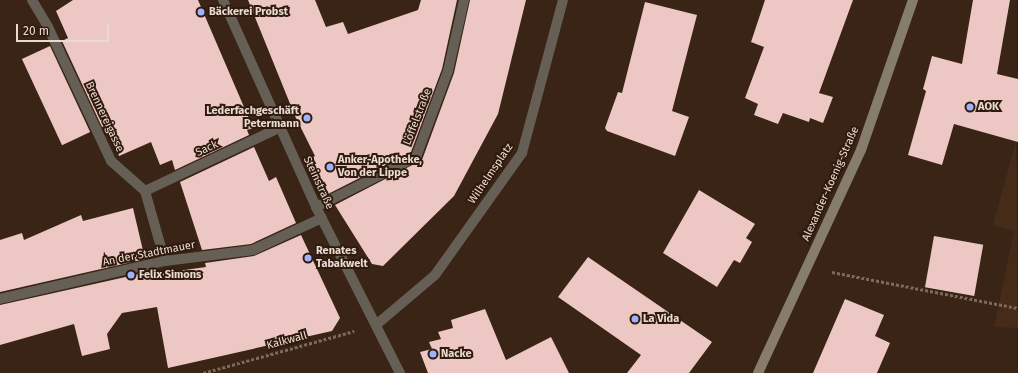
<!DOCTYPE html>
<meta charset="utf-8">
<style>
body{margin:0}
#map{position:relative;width:1018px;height:373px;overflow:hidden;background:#392416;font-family:"Fira Sans",sans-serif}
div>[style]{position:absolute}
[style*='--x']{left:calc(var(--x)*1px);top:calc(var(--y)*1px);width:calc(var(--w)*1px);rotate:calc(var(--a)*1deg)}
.built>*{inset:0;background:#462b18}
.building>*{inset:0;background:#ecc7c3;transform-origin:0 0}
.path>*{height:2.5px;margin-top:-1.25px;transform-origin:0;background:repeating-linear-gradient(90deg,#7c695d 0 3px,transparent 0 5px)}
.street>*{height:10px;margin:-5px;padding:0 5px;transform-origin:5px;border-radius:5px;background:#655f55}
.secondary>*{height:10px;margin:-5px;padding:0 5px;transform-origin:5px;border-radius:5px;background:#867d6c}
.dots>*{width:11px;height:11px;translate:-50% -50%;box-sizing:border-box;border:2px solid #2f1a0d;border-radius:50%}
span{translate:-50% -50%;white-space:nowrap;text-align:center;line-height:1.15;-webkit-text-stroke:4px #2f1a0d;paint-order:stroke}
.poi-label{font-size:11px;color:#eadbd2;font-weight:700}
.left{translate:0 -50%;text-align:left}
.right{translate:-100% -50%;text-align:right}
.street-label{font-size:11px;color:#eadbd2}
.scale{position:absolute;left:16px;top:24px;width:93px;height:18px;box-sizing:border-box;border:2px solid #eadbd2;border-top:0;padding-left:5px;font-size:12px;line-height:14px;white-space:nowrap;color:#eadbd2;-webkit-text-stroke:3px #2f1a0d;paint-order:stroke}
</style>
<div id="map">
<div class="built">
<div style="clip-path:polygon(1016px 141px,1018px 328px,994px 327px,1014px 231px,993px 225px)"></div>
</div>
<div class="building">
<div style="clip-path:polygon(73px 0,198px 0,253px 128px,247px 130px,249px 135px,175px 170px,172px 160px,160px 165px,151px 142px,119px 156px,106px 126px,102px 127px,62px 41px,68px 38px,56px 11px)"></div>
<div style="clip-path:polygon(248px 0,315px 0,326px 27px,343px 22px,348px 34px,418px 10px,421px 0,457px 0,442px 69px,411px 152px,328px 194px,307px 160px,315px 156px,295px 116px)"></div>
<div style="clip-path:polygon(470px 0,526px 0,498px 114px,454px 196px,383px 266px,372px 264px,335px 205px,422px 160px,454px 73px)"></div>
<div style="clip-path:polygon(765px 0,853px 0,819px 93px,833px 97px,823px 123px,810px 118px,809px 122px,783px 113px,778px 124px,754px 115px,758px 104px,745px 98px,764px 47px,751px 42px)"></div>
<div style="clip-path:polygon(973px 0,1010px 0,997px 74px,1018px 79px,1018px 142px,954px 124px,942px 165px,908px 155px,926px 91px,923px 89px,932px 56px,962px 64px)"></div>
<div style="clip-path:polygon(645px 2px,697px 15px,672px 111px,689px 117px,675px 156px,607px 131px,605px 128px,618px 92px,622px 93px)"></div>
<div style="left:50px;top:46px;width:95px;height:31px;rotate:65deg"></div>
<div style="clip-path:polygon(254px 147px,269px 181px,276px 177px,296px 223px,251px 244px,202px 250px,180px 182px)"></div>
<div style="clip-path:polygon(699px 190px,755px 224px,746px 238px,752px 242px,740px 263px,734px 260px,717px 287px,663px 253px)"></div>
<div style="clip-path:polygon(133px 208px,145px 259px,0 292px,0 240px,22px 233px,24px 240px,81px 215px,83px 221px)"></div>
<div style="clip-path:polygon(301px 235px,340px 318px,332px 331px,168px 368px,157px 307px,122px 313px,107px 334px,110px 349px,82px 356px,74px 324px,0 345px,0 305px,148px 272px,149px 275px,206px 267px,205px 263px,254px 256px)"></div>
<div style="left:934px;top:236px;width:50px;height:52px;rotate:10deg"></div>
<div style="clip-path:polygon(588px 257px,712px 342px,689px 373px,627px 373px,641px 355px,558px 297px)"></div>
<div style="clip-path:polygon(845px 299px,884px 315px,875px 336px,890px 343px,877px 373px,813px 373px)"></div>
<div style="clip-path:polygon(485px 309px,506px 360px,551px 337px,569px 373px,428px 373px,420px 352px,432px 349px,429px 342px,441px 339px,438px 332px,453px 328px,451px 320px)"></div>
</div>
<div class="path">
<div style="--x:832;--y:272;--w:189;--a:11"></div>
<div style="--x:203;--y:373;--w:157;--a:-15.5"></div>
</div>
<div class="street">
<div style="--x:32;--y:0;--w:31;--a:59"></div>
<div style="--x:48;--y:27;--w:148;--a:64.8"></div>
<div style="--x:111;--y:161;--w:45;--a:41.4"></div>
<div style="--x:145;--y:191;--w:73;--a:74.1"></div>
<div style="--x:223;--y:0;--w:227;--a:65.8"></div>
<div style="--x:316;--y:207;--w:186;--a:63.2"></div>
<div style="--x:145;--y:191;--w:148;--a:-25.2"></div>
<div style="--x:316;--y:207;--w:112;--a:-26.6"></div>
<div style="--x:416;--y:157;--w:92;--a:-69.6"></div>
<div style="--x:448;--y:71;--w:73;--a:-77.3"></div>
<div style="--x:0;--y:299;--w:169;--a:-13"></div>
<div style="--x:165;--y:261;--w:89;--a:-7.1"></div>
<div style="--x:253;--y:250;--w:76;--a:-24.9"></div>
<div style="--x:376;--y:325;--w:77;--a:-40.3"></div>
<div style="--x:435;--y:275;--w:150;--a:-54.5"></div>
<div style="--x:522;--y:153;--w:158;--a:-75"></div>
</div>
<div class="secondary">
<div style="--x:758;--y:373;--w:246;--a:-65.2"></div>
<div style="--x:861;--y:150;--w:159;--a:-70.9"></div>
</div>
<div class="dots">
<div style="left:201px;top:12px;background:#9fb3fd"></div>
<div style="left:970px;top:107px;background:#9fb3fd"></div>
<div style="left:307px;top:118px;background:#9fb3fd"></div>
<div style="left:330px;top:167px;background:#9fb3fd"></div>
<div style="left:308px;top:258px;background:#9fb3fd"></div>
<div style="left:131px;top:275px;background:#9fb3fd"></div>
<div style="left:635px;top:319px;background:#9fb3fd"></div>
<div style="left:433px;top:354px;background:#9fb3fd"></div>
</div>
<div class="poi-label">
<span class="left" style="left:209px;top:12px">Bäckerei Probst</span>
<span class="left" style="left:978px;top:107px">AOK</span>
<span class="right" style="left:299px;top:118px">Lederfachgeschäft<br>Petermann</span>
<span class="left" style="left:338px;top:167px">Anker-Apotheke,<br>Von der Lippe</span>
<span class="left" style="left:316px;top:258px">Renates<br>Tabakwelt</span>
<span class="left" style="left:139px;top:275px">Felix Simons</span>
<span class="left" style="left:643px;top:319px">La Vida</span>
<span class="left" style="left:441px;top:354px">Nacke</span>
</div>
<div class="street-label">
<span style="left:104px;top:117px;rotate:65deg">Brennereigasse</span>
<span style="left:418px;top:117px;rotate:-69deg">Löffelstraße</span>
<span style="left:207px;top:149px;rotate:-25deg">Sack</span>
<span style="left:491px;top:174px;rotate:-56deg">Wilhelmsplatz</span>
<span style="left:318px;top:183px;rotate:65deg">Steinstraße</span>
<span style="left:831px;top:184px;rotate:-66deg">Alexander-Koenig-Straße</span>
<span style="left:149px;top:254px;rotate:-11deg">An der Stadtmauer</span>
<span style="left:287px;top:341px;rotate:-15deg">Kalkwall</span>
</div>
<div class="scale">20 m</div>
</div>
